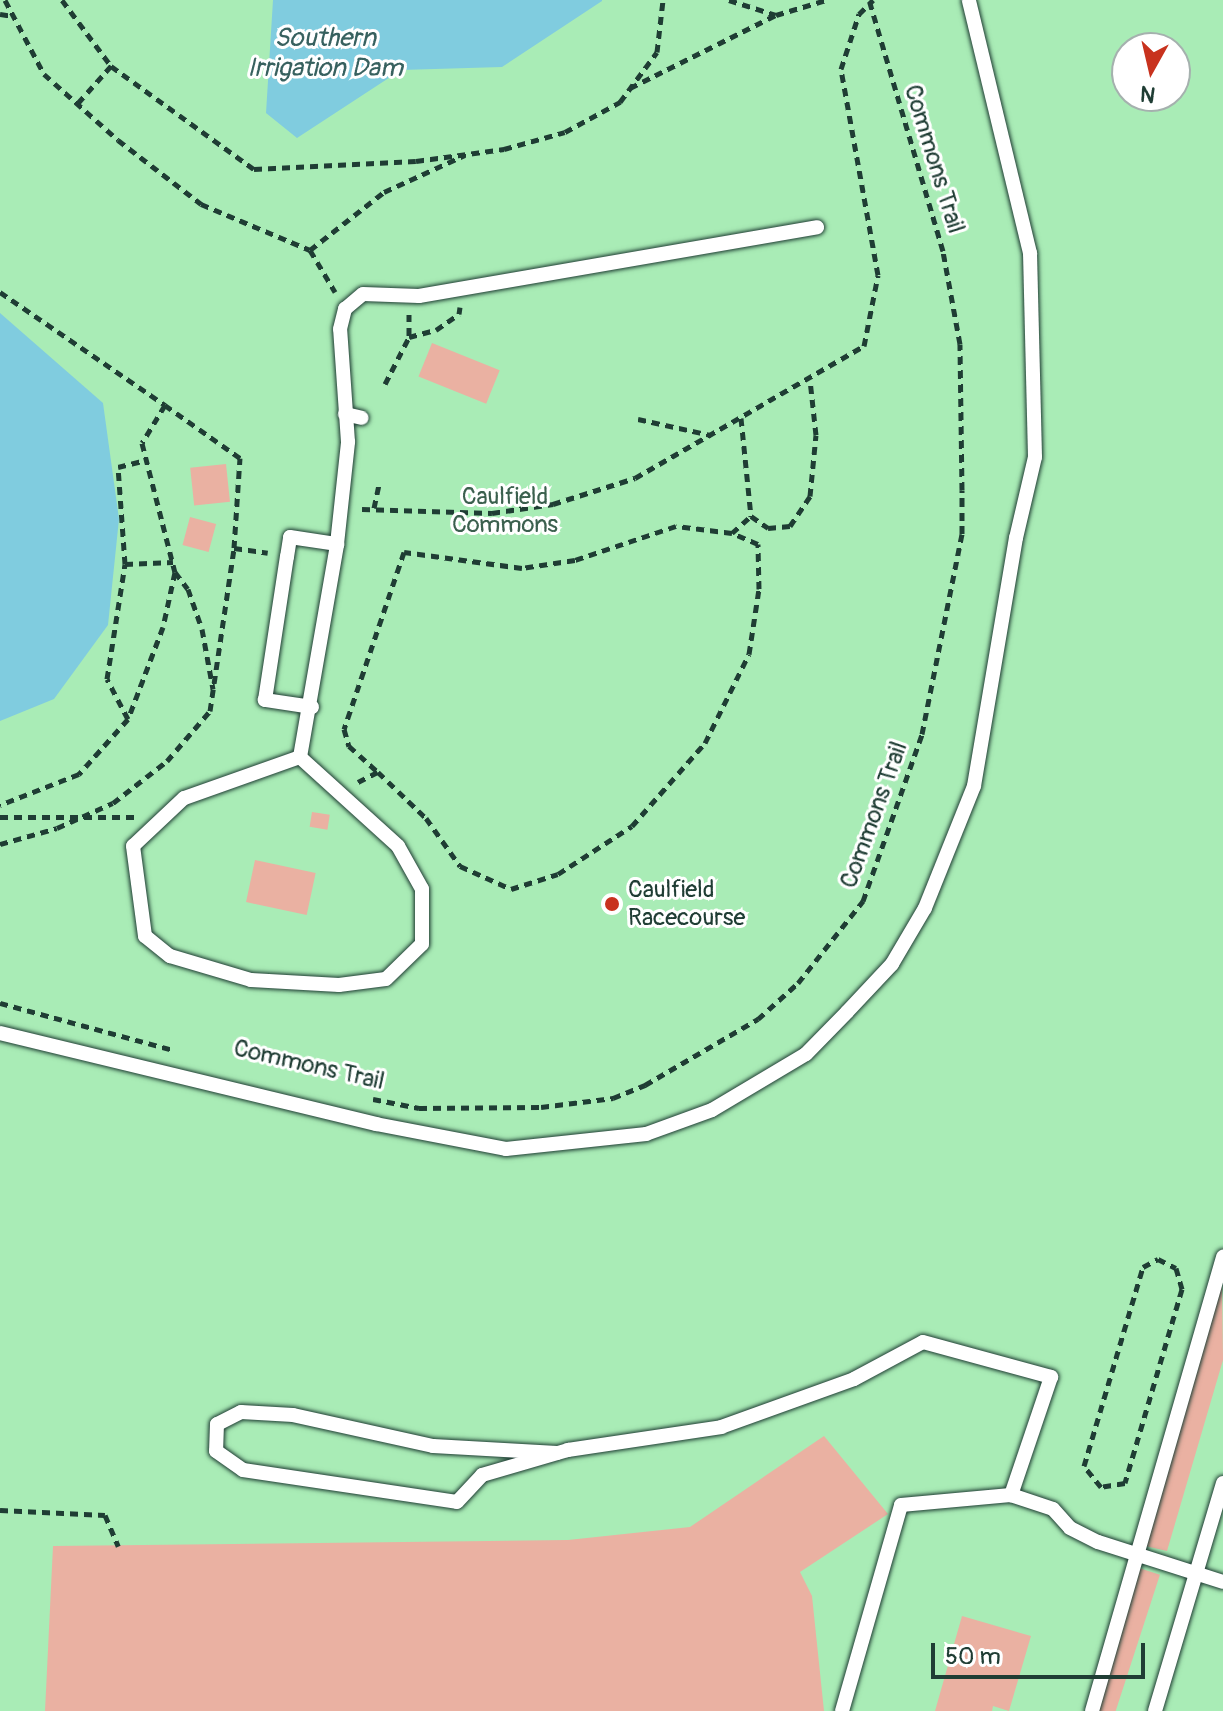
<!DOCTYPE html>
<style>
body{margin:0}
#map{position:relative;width:1223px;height:1711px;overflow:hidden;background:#fff;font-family:Pangolin,sans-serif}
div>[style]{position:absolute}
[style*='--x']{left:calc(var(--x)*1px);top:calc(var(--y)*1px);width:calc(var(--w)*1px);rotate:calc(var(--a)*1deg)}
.green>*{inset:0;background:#a9ecb6}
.water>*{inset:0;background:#80ccdf}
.building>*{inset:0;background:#eab1a2;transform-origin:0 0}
.path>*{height:5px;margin-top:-2.5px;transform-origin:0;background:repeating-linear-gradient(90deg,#1f3d34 0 8px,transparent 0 14px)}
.roads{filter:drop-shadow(0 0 2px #1f3d34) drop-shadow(0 0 2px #1f3d34)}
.service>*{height:14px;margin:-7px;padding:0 7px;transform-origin:7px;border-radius:7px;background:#fff}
.dots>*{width:22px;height:22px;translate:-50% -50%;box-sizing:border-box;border:4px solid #fff;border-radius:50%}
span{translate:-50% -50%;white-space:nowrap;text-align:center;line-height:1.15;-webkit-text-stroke:6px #fff;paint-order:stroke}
.street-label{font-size:24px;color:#1f3d34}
.park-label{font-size:24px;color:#3b604e}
.poi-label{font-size:24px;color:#1f3d34}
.left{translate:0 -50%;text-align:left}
.water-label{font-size:26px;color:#37615f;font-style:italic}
.north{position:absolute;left:1111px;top:32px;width:80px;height:80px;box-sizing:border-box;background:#fff;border:2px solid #a5b1ae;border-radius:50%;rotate:188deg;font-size:22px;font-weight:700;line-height:32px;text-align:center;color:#1f3d34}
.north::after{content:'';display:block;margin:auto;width:28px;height:36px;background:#c8321e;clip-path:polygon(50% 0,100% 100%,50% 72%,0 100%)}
.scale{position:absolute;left:931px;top:1643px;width:214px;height:36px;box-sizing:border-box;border:4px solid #1f3d34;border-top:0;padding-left:10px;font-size:24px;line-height:28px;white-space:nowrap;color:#1f3d34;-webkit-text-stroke:6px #fff;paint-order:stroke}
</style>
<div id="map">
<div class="green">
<div style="clip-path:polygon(evenodd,0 0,1223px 0,1223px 1711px,0 1711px,0 0,1127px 48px,1175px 48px,1175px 96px,1127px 96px,1127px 48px)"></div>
</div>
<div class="water">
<div style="clip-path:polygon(273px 0,602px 0,602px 1px,502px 67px,401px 70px,297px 138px,266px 113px)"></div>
<div style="clip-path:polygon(0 313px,103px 403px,119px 519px,108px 625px,54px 699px,0 721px)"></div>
</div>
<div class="building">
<div style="left:432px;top:343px;width:73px;height:36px;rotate:22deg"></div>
<div style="left:226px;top:464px;width:38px;height:36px;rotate:84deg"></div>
<div style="left:190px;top:517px;width:27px;height:29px;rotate:15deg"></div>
<div style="left:312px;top:812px;width:18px;height:15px;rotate:9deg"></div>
<div style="left:255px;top:860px;width:62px;height:43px;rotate:12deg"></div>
<div style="clip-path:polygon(1222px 1284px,1223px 1360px,1167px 1551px,1145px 1546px)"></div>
<div style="clip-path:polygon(824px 1436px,888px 1514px,800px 1572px,812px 1596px,824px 1711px,45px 1711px,53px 1546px,568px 1540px,690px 1527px)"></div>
<div style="left:1139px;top:1568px;width:22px;height:149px;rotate:18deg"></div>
<div style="clip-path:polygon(962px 1616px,1031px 1636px,1009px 1711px,993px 1706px,992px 1711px,935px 1711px)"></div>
</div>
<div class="path">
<div style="--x:5;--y:0;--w:84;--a:62.2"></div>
<div style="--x:44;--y:74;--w:99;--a:41.7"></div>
<div style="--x:118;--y:140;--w:105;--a:37.6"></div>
<div style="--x:201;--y:204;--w:118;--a:22.9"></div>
<div style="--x:310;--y:250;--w:49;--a:59.2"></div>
<div style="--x:62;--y:0;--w:82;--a:53.4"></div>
<div style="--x:111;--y:66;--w:176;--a:35.8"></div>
<div style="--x:254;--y:169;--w:162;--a:-2.8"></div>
<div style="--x:416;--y:161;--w:89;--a:-7.8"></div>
<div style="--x:504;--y:149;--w:63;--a:-15.6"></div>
<div style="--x:565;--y:132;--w:63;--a:-28.6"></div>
<div style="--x:620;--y:102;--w:62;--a:-53.5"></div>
<div style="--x:657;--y:52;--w:52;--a:-83.4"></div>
<div style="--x:729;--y:0;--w:49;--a:17.7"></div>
<div style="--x:0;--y:14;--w:13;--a:9"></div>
<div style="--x:630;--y:88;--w:163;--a:-26.6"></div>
<div style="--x:776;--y:15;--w:52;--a:-16.7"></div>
<div style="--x:78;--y:103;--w:50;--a:-48.3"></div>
<div style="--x:310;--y:250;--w:94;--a:-38.1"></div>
<div style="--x:384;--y:192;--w:89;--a:-24.6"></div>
<div style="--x:0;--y:292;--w:200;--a:34.4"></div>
<div style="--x:165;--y:405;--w:44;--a:121.2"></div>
<div style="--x:142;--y:443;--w:133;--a:75.7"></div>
<div style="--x:175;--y:572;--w:56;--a:102.3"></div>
<div style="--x:163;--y:627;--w:98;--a:110.8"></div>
<div style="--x:128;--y:719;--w:74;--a:131.7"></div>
<div style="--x:79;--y:774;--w:85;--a:158.6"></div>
<div style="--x:409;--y:314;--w:23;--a:90"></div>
<div style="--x:409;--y:337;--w:28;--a:-15"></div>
<div style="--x:436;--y:330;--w:28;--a:-35"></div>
<div style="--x:459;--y:314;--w:7;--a:-82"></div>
<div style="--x:385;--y:384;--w:53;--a:-62.9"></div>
<div style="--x:741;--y:418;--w:99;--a:84.2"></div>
<div style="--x:751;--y:516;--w:21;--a:35"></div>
<div style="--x:768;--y:528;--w:22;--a:-5"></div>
<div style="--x:790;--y:526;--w:36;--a:-56"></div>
<div style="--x:810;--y:496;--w:61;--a:-84.4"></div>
<div style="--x:816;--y:435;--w:55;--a:-96.2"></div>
<div style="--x:638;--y:419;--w:75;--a:12.4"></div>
<div style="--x:374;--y:508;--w:24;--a:-78"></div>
<div style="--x:362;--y:509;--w:130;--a:1.8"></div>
<div style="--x:492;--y:513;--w:62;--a:-8.4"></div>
<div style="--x:553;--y:504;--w:86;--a:-17.6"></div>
<div style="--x:635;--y:478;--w:264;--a:-30"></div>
<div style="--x:864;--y:346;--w:72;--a:-78.8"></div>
<div style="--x:878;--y:275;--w:209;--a:-100.2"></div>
<div style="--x:841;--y:69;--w:58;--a:-71.9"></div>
<div style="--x:859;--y:14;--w:20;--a:-45"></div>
<div style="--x:732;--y:533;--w:25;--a:-42"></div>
<div style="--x:234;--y:548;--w:34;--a:8"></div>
<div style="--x:125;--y:564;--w:48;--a:-2.4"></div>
<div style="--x:175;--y:572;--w:21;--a:53"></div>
<div style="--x:188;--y:589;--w:42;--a:70.7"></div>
<div style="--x:202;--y:629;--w:61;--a:79.6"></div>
<div style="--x:128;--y:719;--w:45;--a:-117.7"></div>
<div style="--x:107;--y:679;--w:116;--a:-81.1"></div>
<div style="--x:125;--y:564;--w:97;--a:-94.1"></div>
<div style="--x:118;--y:467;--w:29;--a:-14"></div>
<div style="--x:358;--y:782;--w:22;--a:-27"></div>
<div style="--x:378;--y:772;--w:66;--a:43.8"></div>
<div style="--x:426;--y:818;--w:59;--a:54.7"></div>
<div style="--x:460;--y:866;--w:56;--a:24.3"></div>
<div style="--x:511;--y:889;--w:49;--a:-17.7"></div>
<div style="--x:558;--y:874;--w:88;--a:-33"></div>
<div style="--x:632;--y:826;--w:111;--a:-48.7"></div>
<div style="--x:705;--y:743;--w:99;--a:-63.7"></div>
<div style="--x:749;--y:654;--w:66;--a:-81.3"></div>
<div style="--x:759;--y:589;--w:45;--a:-91.3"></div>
<div style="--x:758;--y:544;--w:28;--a:-157"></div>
<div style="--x:732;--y:533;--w:56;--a:-172.9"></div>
<div style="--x:676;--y:526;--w:107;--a:161.4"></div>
<div style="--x:575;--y:560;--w:54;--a:171.4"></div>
<div style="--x:522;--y:568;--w:119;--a:-172.3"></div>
<div style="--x:404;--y:552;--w:187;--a:108.7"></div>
<div style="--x:344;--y:729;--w:18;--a:74"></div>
<div style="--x:349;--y:746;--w:39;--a:42"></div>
<div style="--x:0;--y:817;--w:135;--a:0"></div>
<div style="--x:0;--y:844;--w:59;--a:-15.7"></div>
<div style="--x:57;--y:828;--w:61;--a:-24.1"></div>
<div style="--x:113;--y:803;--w:68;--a:-37.9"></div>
<div style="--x:167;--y:761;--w:66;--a:-49.3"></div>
<div style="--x:210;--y:711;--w:165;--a:-81.6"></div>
<div style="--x:234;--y:548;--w:90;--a:-86.2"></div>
<div style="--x:240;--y:458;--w:92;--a:-144.8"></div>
<div style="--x:0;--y:1003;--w:179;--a:15.2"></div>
<div style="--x:373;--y:1099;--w:47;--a:11.1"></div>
<div style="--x:419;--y:1108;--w:122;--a:-0.5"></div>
<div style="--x:541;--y:1107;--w:73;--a:-7.1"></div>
<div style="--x:613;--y:1098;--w:35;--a:-22"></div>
<div style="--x:645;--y:1085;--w:131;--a:-30.3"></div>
<div style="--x:758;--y:1019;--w:54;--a:-42"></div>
<div style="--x:798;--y:983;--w:105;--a:-51.6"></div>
<div style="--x:863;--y:901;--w:177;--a:-70.5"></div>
<div style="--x:922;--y:734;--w:204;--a:-78.7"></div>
<div style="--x:962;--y:534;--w:44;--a:-90"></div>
<div style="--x:962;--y:490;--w:146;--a:-90.8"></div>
<div style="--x:960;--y:344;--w:95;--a:-100.4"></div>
<div style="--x:943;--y:251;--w:262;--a:-106.4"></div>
<div style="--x:1158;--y:1259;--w:20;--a:27"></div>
<div style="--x:1176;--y:1268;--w:22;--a:74"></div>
<div style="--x:1182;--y:1289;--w:202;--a:106.4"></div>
<div style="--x:1125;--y:1483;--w:24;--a:171"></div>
<div style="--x:1101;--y:1487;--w:27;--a:-129"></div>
<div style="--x:1084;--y:1466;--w:208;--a:-73.5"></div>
<div style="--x:1143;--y:1267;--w:17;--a:-28"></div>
<div style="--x:0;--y:1510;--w:105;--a:2.7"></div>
<div style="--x:105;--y:1515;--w:34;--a:67"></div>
</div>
<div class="roads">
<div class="service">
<div style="--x:345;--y:414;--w:17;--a:13"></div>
<div style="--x:312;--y:707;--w:48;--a:-171.5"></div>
<div style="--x:265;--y:700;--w:145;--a:-81.3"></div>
<div style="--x:287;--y:557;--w:20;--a:-81"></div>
<div style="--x:290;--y:537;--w:48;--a:8.5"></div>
<div style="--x:300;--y:757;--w:123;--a:160.5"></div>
<div style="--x:184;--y:798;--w:70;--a:136.7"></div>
<div style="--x:133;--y:846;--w:91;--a:82.4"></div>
<div style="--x:145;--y:936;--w:32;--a:39"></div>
<div style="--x:170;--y:956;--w:84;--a:16.5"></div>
<div style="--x:251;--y:980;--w:88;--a:3.3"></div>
<div style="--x:339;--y:985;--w:47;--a:-7.3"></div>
<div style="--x:386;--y:979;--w:50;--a:-44.2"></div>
<div style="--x:422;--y:944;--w:55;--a:-90"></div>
<div style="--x:422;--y:889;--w:49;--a:-119.2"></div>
<div style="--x:398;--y:846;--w:132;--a:-137.8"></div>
<div style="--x:300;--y:757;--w:216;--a:-80.1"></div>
<div style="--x:337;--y:544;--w:103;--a:-83.8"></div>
<div style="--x:348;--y:442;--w:113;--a:-94"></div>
<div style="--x:340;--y:329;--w:21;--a:-76"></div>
<div style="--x:345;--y:309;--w:23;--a:-40"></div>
<div style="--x:363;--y:294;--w:56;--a:2"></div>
<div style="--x:419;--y:296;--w:404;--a:-9.8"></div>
<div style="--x:0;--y:1033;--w:387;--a:13.6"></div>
<div style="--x:376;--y:1124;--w:132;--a:10.9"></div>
<div style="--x:506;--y:1149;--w:141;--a:-6.1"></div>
<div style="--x:646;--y:1134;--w:70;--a:-20"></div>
<div style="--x:712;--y:1110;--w:109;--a:-30.8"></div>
<div style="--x:806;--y:1054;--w:59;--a:-45.7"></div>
<div style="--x:847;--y:1012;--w:66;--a:-46.8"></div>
<div style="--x:892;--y:964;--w:65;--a:-59.5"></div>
<div style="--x:925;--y:908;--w:131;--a:-68.1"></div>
<div style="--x:974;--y:786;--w:252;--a:-80.4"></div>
<div style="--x:1016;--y:538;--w:83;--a:-76.8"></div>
<div style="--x:1035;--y:457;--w:204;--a:-91.4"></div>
<div style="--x:1030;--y:253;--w:260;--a:-103.6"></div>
<div style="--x:557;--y:1453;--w:124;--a:-176.8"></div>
<div style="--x:433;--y:1446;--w:143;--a:-167.5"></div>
<div style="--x:293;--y:1415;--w:52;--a:-176.7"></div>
<div style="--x:241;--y:1412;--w:27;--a:153"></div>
<div style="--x:217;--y:1424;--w:27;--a:92"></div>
<div style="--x:216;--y:1451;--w:33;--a:35"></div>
<div style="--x:243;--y:1470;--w:216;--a:8.5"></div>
<div style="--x:457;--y:1502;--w:37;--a:-47"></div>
<div style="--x:482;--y:1475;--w:90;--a:-16.2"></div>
<div style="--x:568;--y:1450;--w:155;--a:-8.5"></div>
<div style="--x:721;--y:1427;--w:141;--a:-19.8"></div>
<div style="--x:854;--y:1379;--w:78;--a:-28.2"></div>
<div style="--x:923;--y:1342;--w:133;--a:15.3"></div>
<div style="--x:1051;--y:1377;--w:125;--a:108.7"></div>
<div style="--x:842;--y:1711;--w:214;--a:-74"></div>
<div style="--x:901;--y:1505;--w:110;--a:-5.2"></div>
<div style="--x:1011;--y:1495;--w:44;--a:18.4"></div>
<div style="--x:1053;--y:1509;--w:25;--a:48"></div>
<div style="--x:1070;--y:1528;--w:31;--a:27"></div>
<div style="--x:1098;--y:1542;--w:131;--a:17.7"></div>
<div style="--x:1092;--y:1711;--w:473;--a:-73.9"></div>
<div style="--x:1155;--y:1711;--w:238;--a:-73.4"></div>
</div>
</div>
<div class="dots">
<div style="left:612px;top:904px;background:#c8321e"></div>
</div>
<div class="street-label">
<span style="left:934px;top:159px;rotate:73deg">Commons Trail</span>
<span style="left:874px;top:815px;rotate:-70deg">Commons Trail</span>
<span style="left:309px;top:1065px;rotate:13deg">Commons Trail</span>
</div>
<div class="park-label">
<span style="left:505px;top:511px">Caulfield<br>Commons</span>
</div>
<div class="poi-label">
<span class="left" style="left:628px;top:904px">Caulfield<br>Racecourse</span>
</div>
<div class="water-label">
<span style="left:325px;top:54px">Southern<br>Irrigation Dam</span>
</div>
<div class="north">N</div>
<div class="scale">50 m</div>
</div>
